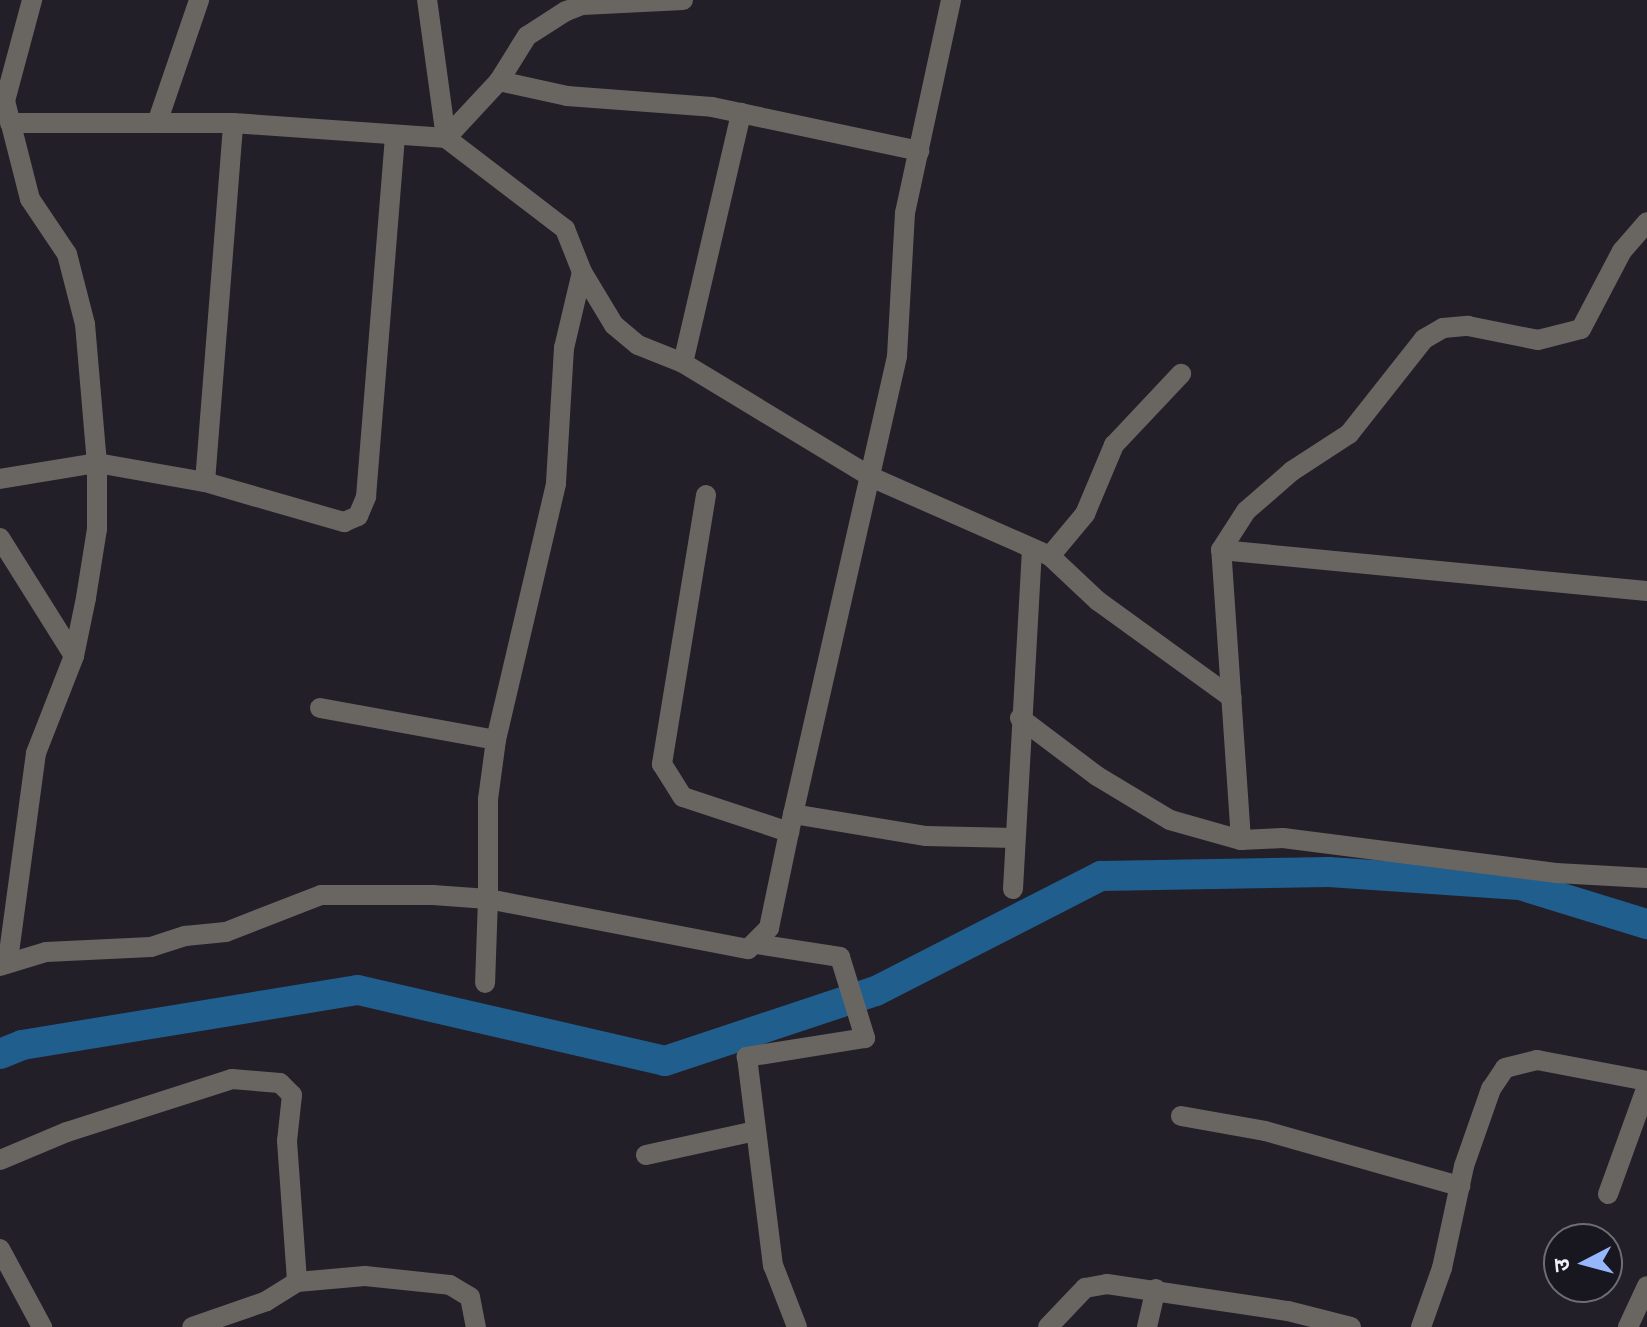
<!DOCTYPE html>
<meta charset="utf-8">
<style>
body{margin:0}
#map{position:relative;width:1647px;height:1327px;overflow:hidden;background:#221f28;font-family:Ubuntu,"Noto Sans Devanagari",sans-serif}
div>[style]{position:absolute}
[style*='--x']{left:calc(var(--x)*1px);top:calc(var(--y)*1px);width:calc(var(--w)*1px);rotate:calc(var(--a)*1deg)}
.canal>*{height:30px;margin:-15px;padding:0 15px;transform-origin:15px;border-radius:15px;background:#205e8e}
.minor>*{height:20px;margin:-10px;padding:0 10px;transform-origin:10px;border-radius:10px;background:#696662}
span{translate:-50% -50%;white-space:nowrap;text-align:center;line-height:1.15;-webkit-text-stroke:8px #18161e;paint-order:stroke}
.north{position:absolute;left:1543px;top:1223px;width:80px;height:80px;box-sizing:border-box;background:#18161e;border:2px solid #6e6d74;border-radius:50%;rotate:264deg;font-size:22px;font-weight:700;line-height:32px;text-align:center;color:#f0eff5}
.north::after{content:'';display:block;margin:auto;width:28px;height:36px;background:#96b6fd;clip-path:polygon(50% 0,100% 100%,50% 72%,0 100%)}
</style>
<div id="map">
<div class="canal">
<div style="--x:0;--y:1054;--w:24;--a:-22"></div>
<div style="--x:22;--y:1045;--w:340;--a:-9.3"></div>
<div style="--x:358;--y:990;--w:315;--a:13"></div>
<div style="--x:665;--y:1061;--w:222;--a:-18.4"></div>
<div style="--x:876;--y:991;--w:253;--a:-27.1"></div>
<div style="--x:1101;--y:876;--w:228;--a:-1"></div>
<div style="--x:1329;--y:872;--w:191;--a:3.9"></div>
<div style="--x:1520;--y:885;--w:133;--a:17.1"></div>
</div>
<div class="minor">
<div style="--x:683;--y:0;--w:101;--a:177.2"></div>
<div style="--x:582;--y:5;--w:17;--a:159"></div>
<div style="--x:566;--y:11;--w:46;--a:147.3"></div>
<div style="--x:527;--y:36;--w:53;--a:121.9"></div>
<div style="--x:499;--y:81;--w:78;--a:132.9"></div>
<div style="--x:446;--y:138;--w:150;--a:37.4"></div>
<div style="--x:565;--y:229;--w:46;--a:68.4"></div>
<div style="--x:582;--y:272;--w:78;--a:103.3"></div>
<div style="--x:564;--y:348;--w:136;--a:93.4"></div>
<div style="--x:556;--y:484;--w:263;--a:103.2"></div>
<div style="--x:496;--y:740;--w:60;--a:97.7"></div>
<div style="--x:488;--y:799;--w:100;--a:90"></div>
<div style="--x:488;--y:899;--w:265;--a:10.9"></div>
<div style="--x:748;--y:949;--w:30;--a:-45"></div>
<div style="--x:769;--y:928;--w:98;--a:-78.2"></div>
<div style="--x:499;--y:81;--w:70;--a:12.4"></div>
<div style="--x:567;--y:96;--w:145;--a:4.3"></div>
<div style="--x:712;--y:107;--w:212;--a:12"></div>
<div style="--x:0;--y:100;--w:5;--a:11"></div>
<div style="--x:5;--y:101;--w:105;--a:-75"></div>
<div style="--x:5;--y:101;--w:101;--a:75.7"></div>
<div style="--x:30;--y:199;--w:66;--a:56.1"></div>
<div style="--x:67;--y:254;--w:72;--a:75.6"></div>
<div style="--x:85;--y:324;--w:140;--a:85.1"></div>
<div style="--x:97;--y:463;--w:66;--a:90"></div>
<div style="--x:97;--y:529;--w:70;--a:99.1"></div>
<div style="--x:86;--y:598;--w:59;--a:101.7"></div>
<div style="--x:74;--y:656;--w:104;--a:111.4"></div>
<div style="--x:36;--y:753;--w:210;--a:97.7"></div>
<div style="--x:10;--y:123;--w:223;--a:0"></div>
<div style="--x:233;--y:123;--w:214;--a:4"></div>
<div style="--x:446;--y:138;--w:139;--a:-97.8"></div>
<div style="--x:157;--y:123;--w:130;--a:-71.1"></div>
<div style="--x:582;--y:272;--w:62;--a:58.9"></div>
<div style="--x:614;--y:325;--w:31;--a:40"></div>
<div style="--x:638;--y:345;--w:48;--a:21.8"></div>
<div style="--x:683;--y:363;--w:220;--a:31.2"></div>
<div style="--x:871;--y:477;--w:196;--a:23.8"></div>
<div style="--x:1050;--y:556;--w:66;--a:43.2"></div>
<div style="--x:1098;--y:601;--w:165;--a:35.9"></div>
<div style="--x:683;--y:363;--w:257;--a:-76.9"></div>
<div style="--x:0;--y:479;--w:98;--a:-9.4"></div>
<div style="--x:97;--y:463;--w:110;--a:10"></div>
<div style="--x:205;--y:482;--w:145;--a:16.1"></div>
<div style="--x:344;--y:522;--w:15;--a:-23"></div>
<div style="--x:358;--y:516;--w:21;--a:-67"></div>
<div style="--x:366;--y:497;--w:360;--a:-85.4"></div>
<div style="--x:205;--y:482;--w:360;--a:-85.5"></div>
<div style="--x:706;--y:495;--w:273;--a:99.3"></div>
<div style="--x:662;--y:764;--w:39;--a:58"></div>
<div style="--x:683;--y:797;--w:112;--a:18.3"></div>
<div style="--x:789;--y:832;--w:488;--a:-77.2"></div>
<div style="--x:897;--y:356;--w:143;--a:-86.8"></div>
<div style="--x:905;--y:213;--w:218;--a:-77.8"></div>
<div style="--x:0;--y:538;--w:139;--a:57.9"></div>
<div style="--x:1221;--y:550;--w:428;--a:5.5"></div>
<div style="--x:1050;--y:556;--w:55;--a:-50.2"></div>
<div style="--x:1085;--y:514;--w:75;--a:-67.2"></div>
<div style="--x:1114;--y:445;--w:98;--a:-46.7"></div>
<div style="--x:320;--y:708;--w:179;--a:10.3"></div>
<div style="--x:1020;--y:718;--w:96;--a:37"></div>
<div style="--x:1097;--y:776;--w:85;--a:31.1"></div>
<div style="--x:1170;--y:820;--w:74;--a:15.7"></div>
<div style="--x:1241;--y:840;--w:291;--a:-93.9"></div>
<div style="--x:1221;--y:550;--w:46;--a:-57.3"></div>
<div style="--x:1246;--y:511;--w:61;--a:-41"></div>
<div style="--x:1292;--y:471;--w:68;--a:-33"></div>
<div style="--x:1349;--y:434;--w:121;--a:-51.7"></div>
<div style="--x:1424;--y:339;--w:22;--a:-30"></div>
<div style="--x:1443;--y:328;--w:25;--a:-5"></div>
<div style="--x:1468;--y:326;--w:71;--a:11.3"></div>
<div style="--x:1538;--y:340;--w:44;--a:-14.3"></div>
<div style="--x:1581;--y:329;--w:88;--a:-62.3"></div>
<div style="--x:1622;--y:251;--w:38;--a:-49"></div>
<div style="--x:793;--y:814;--w:135;--a:9.4"></div>
<div style="--x:926;--y:836;--w:89;--a:1.3"></div>
<div style="--x:1241;--y:840;--w:42;--a:-2.7"></div>
<div style="--x:1283;--y:838;--w:275;--a:7.3"></div>
<div style="--x:1556;--y:873;--w:91;--a:3.1"></div>
<div style="--x:1013;--y:889;--w:341;--a:-86.8"></div>
<div style="--x:757;--y:944;--w:84;--a:8.9"></div>
<div style="--x:840;--y:957;--w:85;--a:72.8"></div>
<div style="--x:865;--y:1038;--w:120;--a:170.9"></div>
<div style="--x:747;--y:1057;--w:210;--a:82.9"></div>
<div style="--x:773;--y:1265;--w:66;--a:68.8"></div>
<div style="--x:0;--y:966;--w:48;--a:-16.9"></div>
<div style="--x:46;--y:952;--w:105;--a:-2.7"></div>
<div style="--x:151;--y:947;--w:36;--a:-18"></div>
<div style="--x:185;--y:936;--w:41;--a:-5.6"></div>
<div style="--x:226;--y:932;--w:102;--a:-21.3"></div>
<div style="--x:321;--y:895;--w:112;--a:0"></div>
<div style="--x:433;--y:895;--w:55;--a:4.2"></div>
<div style="--x:488;--y:899;--w:84;--a:92"></div>
<div style="--x:1181;--y:1116;--w:85;--a:10.1"></div>
<div style="--x:1265;--y:1131;--w:203;--a:15.8"></div>
<div style="--x:646;--y:1155;--w:112;--a:-12.4"></div>
<div style="--x:0;--y:1160;--w:73;--a:-22.7"></div>
<div style="--x:67;--y:1132;--w:173;--a:-17.8"></div>
<div style="--x:232;--y:1079;--w:48;--a:4.8"></div>
<div style="--x:280;--y:1083;--w:17;--a:45"></div>
<div style="--x:292;--y:1095;--w:46;--a:96.2"></div>
<div style="--x:287;--y:1141;--w:141;--a:85.9"></div>
<div style="--x:297;--y:1282;--w:36;--a:148"></div>
<div style="--x:267;--y:1301;--w:79;--a:160.9"></div>
<div style="--x:1608;--y:1194;--w:115;--a:-70.1"></div>
<div style="--x:0;--y:1249;--w:89;--a:61.7"></div>
<div style="--x:297;--y:1282;--w:68;--a:-5"></div>
<div style="--x:365;--y:1276;--w:85;--a:6"></div>
<div style="--x:450;--y:1285;--w:23;--a:31"></div>
<div style="--x:470;--y:1297;--w:31;--a:79"></div>
<div style="--x:1048;--y:1327;--w:54;--a:-46.5"></div>
<div style="--x:1085;--y:1288;--w:22;--a:-10"></div>
<div style="--x:1107;--y:1284;--w:183;--a:8.5"></div>
<div style="--x:1288;--y:1311;--w:65;--a:14.3"></div>
<div style="--x:1147;--y:1327;--w:39;--a:-77"></div>
<div style="--x:1421;--y:1327;--w:63;--a:-70.4"></div>
<div style="--x:1442;--y:1268;--w:104;--a:-77.8"></div>
<div style="--x:1464;--y:1166;--w:82;--a:-70.7"></div>
<div style="--x:1491;--y:1089;--w:25;--a:-56"></div>
<div style="--x:1505;--y:1068;--w:33;--a:-14"></div>
<div style="--x:1537;--y:1060;--w:112;--a:10.8"></div>
<div style="--x:1628;--y:1327;--w:45;--a:-65.1"></div>
</div>
<div class="north">उ</div>
</div>
